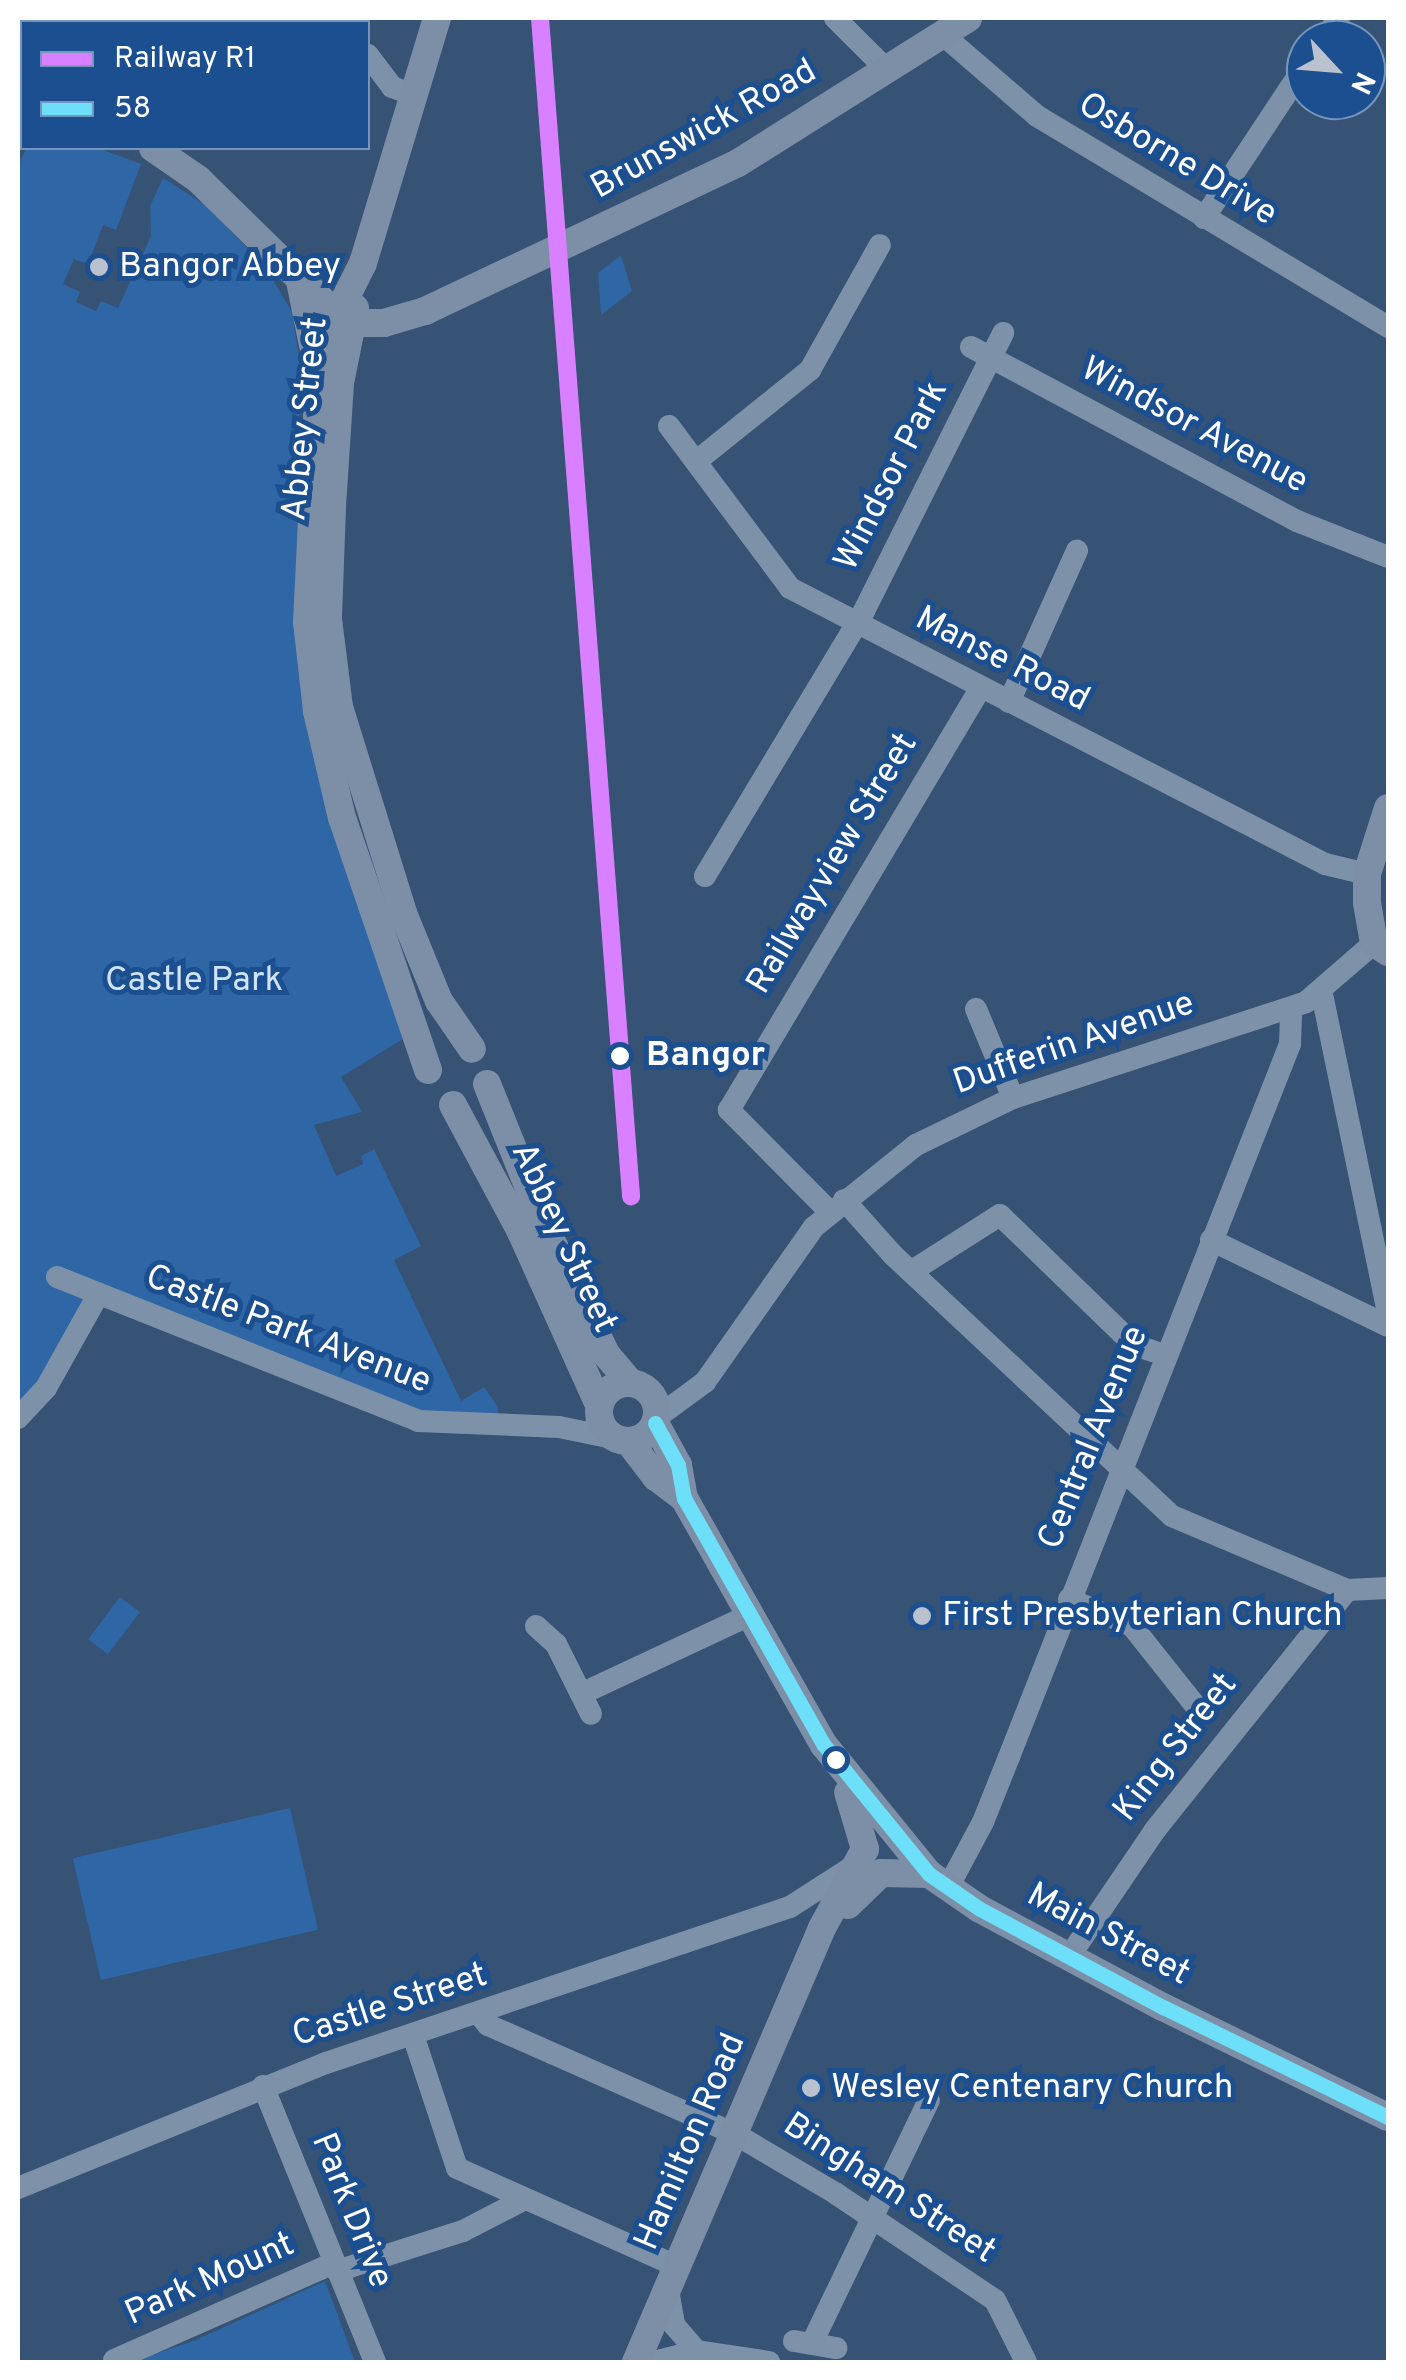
<!DOCTYPE html>
<style>
body{margin:0}
#map{position:relative;width:1406px;height:2380px;overflow:hidden;background:#365274;font-family:Overpass,sans-serif}
div>[style]{position:absolute}
[style*='--x']{left:calc(var(--x)*1px);top:calc(var(--y)*1px);width:calc(var(--w)*1px);rotate:calc(var(--a)*1deg)}
.green>*{inset:0;background:#2f66a5;transform-origin:0 0}
.minor>*{height:22px;margin:-11px;padding:0 11px;transform-origin:11px;border-radius:11px;background:#7d92a8}
.major>*{height:28px;margin:-14px;padding:0 14px;transform-origin:14px;border-radius:14px;background:#7d8ea7}
.major>.ring{margin:-14px;padding:0;box-sizing:content-box;background:none;border:28px solid #7d8ea7;border-radius:50%}
.bus-1>*{height:15px;margin:-7.5px;padding:0 7.5px;transform-origin:7.5px;border-radius:7.5px;background:#6ddff8}
.rail-1>*{height:18px;margin:-9px;padding:0 9px;transform-origin:9px;border-radius:9px;background:#d880ff}
.dots>*{width:28px;height:28px;translate:-50% -50%;box-sizing:border-box;border:5px solid #1b4f8f;border-radius:50%}
span{translate:-50% -50%;white-space:nowrap;text-align:center;line-height:1.15;-webkit-text-stroke:10px #1b4f8f;paint-order:stroke}
.street-label{font-size:35px;color:#fff}
.poi-label{font-size:35px;color:#fff}
.left{translate:0 -50%;text-align:left}
.park-label{font-size:35px;color:#cfe3fa}
.stop-label{font-size:35px;color:#fff;font-weight:700}
.frame{position:absolute;inset:0;border:20px solid #fff;pointer-events:none}
.legend{position:absolute;left:20px;top:20px;width:350px;height:130px;box-sizing:border-box;background:#1b4f8f;border:2px solid #7695bc;margin:0;padding:12px 18px;list-style:none;font-size:30px;color:#fff}
.legend li{display:flex;align-items:center;gap:20px;height:50px}
.legend b{width:50px;border:2px solid #7695bc}
.north{position:absolute;left:1286px;top:20px;width:100px;height:100px;box-sizing:border-box;background:#1b4f8f;border:2px solid #7695bc;border-radius:50%;rotate:116deg;font-size:28px;font-weight:700;line-height:40px;text-align:center;color:#fff}
.north::after{content:'';display:block;margin:auto;width:35px;height:45px;background:#b9c2ce;clip-path:polygon(50% 0,100% 100%,50% 72%,0 100%)}
</style>
<div id="map">
<div class="green">
<div style="clip-path:polygon(26px 148px,98px 148px,141px 164px,116px 230px,103px 225px,88px 264px,74px 259px,63px 284px,80px 292px,76px 302px,96px 311px,101px 301px,118px 308px,151px 236px,150px 206px,163px 178px,204px 204px,264px 265px,292px 312px,301px 372px,297px 485px,320px 784px,403px 1039px,341px 1077px,362px 1112px,314px 1125px,336px 1176px,363px 1164px,361px 1156px,374px 1149px,421px 1246px,394px 1260px,461px 1401px,484px 1387px,498px 1407px,497px 1420px,416px 1413px,93px 1282px,52px 1363px,18px 1405px,18px 167px)"></div>
<div style="clip-path:polygon(621px 255px,632px 291px,601px 315px,598px 273px)"></div>
<div style="left:120px;top:1597px;width:25px;height:53px;rotate:37deg"></div>
<div style="left:290px;top:1808px;width:125px;height:223px;rotate:77deg"></div>
<div style="clip-path:polygon(325px 2281px,355px 2362px,131px 2362px,196px 2340px)"></div>
</div>
<div class="minor">
<div style="--x:340;--y:18;--w:5;--a:53"></div>
<div style="--x:835;--y:18;--w:74;--a:45"></div>
<div style="--x:942;--y:34;--w:125;--a:40.8"></div>
<div style="--x:1037;--y:116;--w:410;--a:31"></div>
<div style="--x:1323;--y:40;--w:27;--a:-54"></div>
<div style="--x:368;--y:55;--w:40;--a:53"></div>
<div style="--x:392;--y:87;--w:23;--a:20"></div>
<div style="--x:1204;--y:218;--w:185;--a:-56.5"></div>
<div style="--x:971;--y:347;--w:370;--a:28.1"></div>
<div style="--x:1297;--y:521;--w:98;--a:21.6"></div>
<div style="--x:669;--y:426;--w:202;--a:53.2"></div>
<div style="--x:790;--y:588;--w:602;--a:27.29"></div>
<div style="--x:1325;--y:864;--w:43;--a:13.4"></div>
<div style="--x:698;--y:460;--w:144;--a:-38.8"></div>
<div style="--x:810;--y:370;--w:143;--a:-60.8"></div>
<div style="--x:1009;--y:702;--w:166;--a:-65.8"></div>
<div style="--x:705;--y:876;--w:309;--a:-59"></div>
<div style="--x:864;--y:611;--w:311;--a:-63.4"></div>
<div style="--x:1322;--y:994;--w:326;--a:78.3"></div>
<div style="--x:976;--y:1009;--w:96;--a:67.4"></div>
<div style="--x:844;--y:1200;--w:74;--a:48.3"></div>
<div style="--x:893;--y:1255;--w:382;--a:43.1"></div>
<div style="--x:1172;--y:1516;--w:190;--a:22.9"></div>
<div style="--x:1347;--y:1590;--w:41;--a:-2.8"></div>
<div style="--x:830;--y:1212;--w:144;--a:-134.7"></div>
<div style="--x:729;--y:1110;--w:492;--a:-59.2"></div>
<div style="--x:1211;--y:1240;--w:197;--a:25.9"></div>
<div style="--x:912;--y:1271;--w:104;--a:-32.5"></div>
<div style="--x:1000;--y:1215;--w:187;--a:44.1"></div>
<div style="--x:1134;--y:1345;--w:32;--a:18"></div>
<div style="--x:57;--y:1277;--w:389;--a:21.7"></div>
<div style="--x:418;--y:1421;--w:141;--a:2.4"></div>
<div style="--x:559;--y:1427;--w:55;--a:11.5"></div>
<div style="--x:18;--y:1418;--w:41;--a:-47"></div>
<div style="--x:46;--y:1388;--w:107;--a:-60.8"></div>
<div style="--x:656;--y:1418;--w:61;--a:-36.3"></div>
<div style="--x:705;--y:1382;--w:189;--a:-54.9"></div>
<div style="--x:814;--y:1227;--w:131;--a:-38.8"></div>
<div style="--x:916;--y:1145;--w:108;--a:-25.9"></div>
<div style="--x:1013;--y:1098;--w:308;--a:-18.1"></div>
<div style="--x:1306;--y:1002;--w:90;--a:-40.9"></div>
<div style="--x:1069;--y:1599;--w:69;--a:23.2"></div>
<div style="--x:1132;--y:1626;--w:100;--a:51.5"></div>
<div style="--x:536;--y:1626;--w:27;--a:42"></div>
<div style="--x:556;--y:1644;--w:78;--a:63.4"></div>
<div style="--x:581;--y:1694;--w:187;--a:-25.1"></div>
<div style="--x:942;--y:1885;--w:11;--a:-27"></div>
<div style="--x:952;--y:1880;--w:66;--a:-61.9"></div>
<div style="--x:983;--y:1822;--w:70;--a:-68.2"></div>
<div style="--x:1009;--y:1757;--w:766;--a:-68.49"></div>
<div style="--x:1290;--y:1044;--w:36;--a:-88"></div>
<div style="--x:1069;--y:1957;--w:153;--a:-55.9"></div>
<div style="--x:1155;--y:1830;--w:307;--a:-51.3"></div>
<div style="--x:479;--y:2014;--w:14;--a:51"></div>
<div style="--x:488;--y:2025;--w:270;--a:23.8"></div>
<div style="--x:735;--y:2134;--w:116;--a:30.5"></div>
<div style="--x:835;--y:2193;--w:192;--a:33.8"></div>
<div style="--x:995;--y:2300;--w:69;--a:63.4"></div>
<div style="--x:413;--y:2035;--w:140;--a:71.7"></div>
<div style="--x:457;--y:2168;--w:242;--a:24.1"></div>
<div style="--x:263;--y:2086;--w:298;--a:67.9"></div>
<div style="--x:18;--y:2188;--w:332;--a:-22.1"></div>
<div style="--x:326;--y:2063;--w:490;--a:-18.6"></div>
<div style="--x:790;--y:1907;--w:74;--a:-32.8"></div>
<div style="--x:337;--y:2271;--w:132;--a:-17.6"></div>
<div style="--x:463;--y:2231;--w:68;--a:-27.3"></div>
<div style="--x:668;--y:2290;--w:36;--a:80"></div>
<div style="--x:674;--y:2325;--w:35;--a:49"></div>
<div style="--x:794;--y:2341;--w:43;--a:9.5"></div>
<div style="--x:813;--y:2341;--w:267;--a:-64.3"></div>
<div style="--x:114;--y:2360;--w:240;--a:-23.8"></div>
<div style="--x:654;--y:2362;--w:44;--a:-14.3"></div>
<div style="--x:697;--y:2351;--w:73;--a:8.7"></div>
</div>
<div class="major">
<div style="--x:216;--y:18;--w:4;--a:90"></div>
<div style="--x:18;--y:103;--w:4;--a:27"></div>
<div style="--x:153;--y:148;--w:55;--a:34.6"></div>
<div style="--x:198;--y:179;--w:194;--a:44.4"></div>
<div style="--x:337;--y:315;--w:19;--a:25"></div>
<div style="--x:354;--y:323;--w:30;--a:0"></div>
<div style="--x:384;--y:323;--w:43;--a:-16.3"></div>
<div style="--x:425;--y:311;--w:346;--a:-25.3"></div>
<div style="--x:738;--y:163;--w:272;--a:-32.2"></div>
<div style="--x:300;--y:281;--w:96;--a:78.6"></div>
<div style="--x:355;--y:308;--w:76;--a:101.3"></div>
<div style="--x:340;--y:383;--w:125;--a:93.7"></div>
<div style="--x:332;--y:508;--w:111;--a:92.1"></div>
<div style="--x:328;--y:619;--w:89;--a:82.9"></div>
<div style="--x:339;--y:707;--w:216;--a:72.7"></div>
<div style="--x:403;--y:913;--w:95;--a:67.8"></div>
<div style="--x:439;--y:1001;--w:58;--a:55.5"></div>
<div style="--x:1388;--y:808;--w:69;--a:107.7"></div>
<div style="--x:1367;--y:874;--w:29;--a:90"></div>
<div style="--x:1367;--y:903;--w:41;--a:80.1"></div>
<div style="--x:1374;--y:943;--w:17;--a:33"></div>
<div style="--x:428;--y:1070;--w:266;--a:-108.8"></div>
<div style="--x:342;--y:818;--w:110;--a:-103.2"></div>
<div style="--x:317;--y:711;--w:90;--a:-96.4"></div>
<div style="--x:307;--y:622;--w:246;--a:-87.2"></div>
<div style="--x:319;--y:376;--w:64;--a:-73.6"></div>
<div style="--x:337;--y:315;--w:58;--a:-63.4"></div>
<div style="--x:363;--y:263;--w:256;--a:-73.2"></div>
<div style="--x:487;--y:1084;--w:150;--a:68.1"></div>
<div style="--x:543;--y:1223;--w:145;--a:64.3"></div>
<div style="--x:606;--y:1354;--w:38;--a:50"></div>
<div style="--x:453;--y:1105;--w:144;--a:61.8"></div>
<div style="--x:521;--y:1232;--w:190;--a:65.7"></div>
<div class="ring" style="left:599px;top:1383px;width:30px;height:30px"></div>
<div style="--x:655;--y:1423;--w:48;--a:61.3"></div>
<div style="--x:678;--y:1465;--w:34;--a:80"></div>
<div style="--x:684;--y:1498;--w:284;--a:60.5"></div>
<div style="--x:824;--y:1745;--w:166;--a:50.9"></div>
<div style="--x:929;--y:1874;--w:62;--a:34.5"></div>
<div style="--x:980;--y:1909;--w:208;--a:28.2"></div>
<div style="--x:1163;--y:2007;--w:250;--a:26.1"></div>
<div style="--x:629;--y:1442;--w:44;--a:52.4"></div>
<div style="--x:656;--y:1477;--w:35;--a:37"></div>
<div style="--x:848;--y:1905;--w:46;--a:-44.1"></div>
<div style="--x:881;--y:1873;--w:48;--a:1.2"></div>
<div style="--x:636;--y:2362;--w:472;--a:-66.8"></div>
<div style="--x:822;--y:1928;--w:90;--a:-61.4"></div>
<div style="--x:865;--y:1849;--w:59;--a:-106.6"></div>
</div>
<div class="bus-1">
<div style="--x:655;--y:1423;--w:48;--a:61.3"></div>
<div style="--x:678;--y:1465;--w:34;--a:80"></div>
<div style="--x:684;--y:1498;--w:284;--a:60.5"></div>
<div style="--x:824;--y:1745;--w:166;--a:50.9"></div>
<div style="--x:929;--y:1874;--w:62;--a:34.5"></div>
<div style="--x:980;--y:1909;--w:208;--a:28.2"></div>
<div style="--x:1163;--y:2007;--w:250;--a:26.1"></div>
</div>
<div class="rail-1">
<div style="--x:540;--y:18;--w:1182;--a:85.58"></div>
</div>
<div class="dots">
<div style="left:99px;top:267px;background:#b9c2ce"></div>
<div style="left:620px;top:1056px;background:#fff"></div>
<div style="left:922px;top:1616px;background:#b9c2ce"></div>
<div style="left:836px;top:1760px;background:#fff"></div>
<div style="left:811px;top:2088px;background:#b9c2ce"></div>
</div>
<div class="street-label">
<span style="left:704px;top:130px;rotate:-29deg">Brunswick Road</span>
<span style="left:1177px;top:160px;rotate:31deg">Osborne Drive</span>
<span style="left:306px;top:419px;rotate:-84deg">Abbey Street</span>
<span style="left:1194px;top:426px;rotate:28deg">Windsor Avenue</span>
<span style="left:892px;top:476px;rotate:-63deg">Windsor Park</span>
<span style="left:1002px;top:660px;rotate:27deg">Manse Road</span>
<span style="left:833px;top:864px;rotate:-59deg">Railwayview Street</span>
<span style="left:1074px;top:1044px;rotate:-19deg">Dufferin Avenue</span>
<span style="left:563px;top:1238px;rotate:65deg">Abbey Street</span>
<span style="left:288px;top:1330px;rotate:21deg">Castle Park Avenue</span>
<span style="left:1094px;top:1438px;rotate:-68deg">Central Avenue</span>
<span style="left:1176px;top:1748px;rotate:-52deg">King Street</span>
<span style="left:1108px;top:1935px;rotate:28deg">Main Street</span>
<span style="left:390px;top:2006px;rotate:-18deg">Castle Street</span>
<span style="left:691px;top:2142px;rotate:-67deg">Hamilton Road</span>
<span style="left:889px;top:2189px;rotate:33deg">Bingham Street</span>
<span style="left:351px;top:2211px;rotate:68deg">Park Drive</span>
<span style="left:210px;top:2280px;rotate:-24deg">Park Mount</span>
</div>
<div class="poi-label">
<span class="left" style="left:119px;top:267px">Bangor Abbey</span>
<span class="left" style="left:942px;top:1616px">First Presbyterian Church</span>
<span class="left" style="left:831px;top:2088px">Wesley Centenary Church</span>
</div>
<div class="park-label">
<span style="left:194px;top:981px">Castle Park</span>
</div>
<div class="stop-label">
<span class="left" style="left:646px;top:1056px">Bangor</span>
</div>
<div class="frame"></div>
<ul class="legend">
<li><b style="height:12px;background:#d880ff"></b>Railway R1</li>
<li><b style="height:12px;background:#6ddff8"></b>58</li>
</ul>
<div class="north">N</div>
</div>
